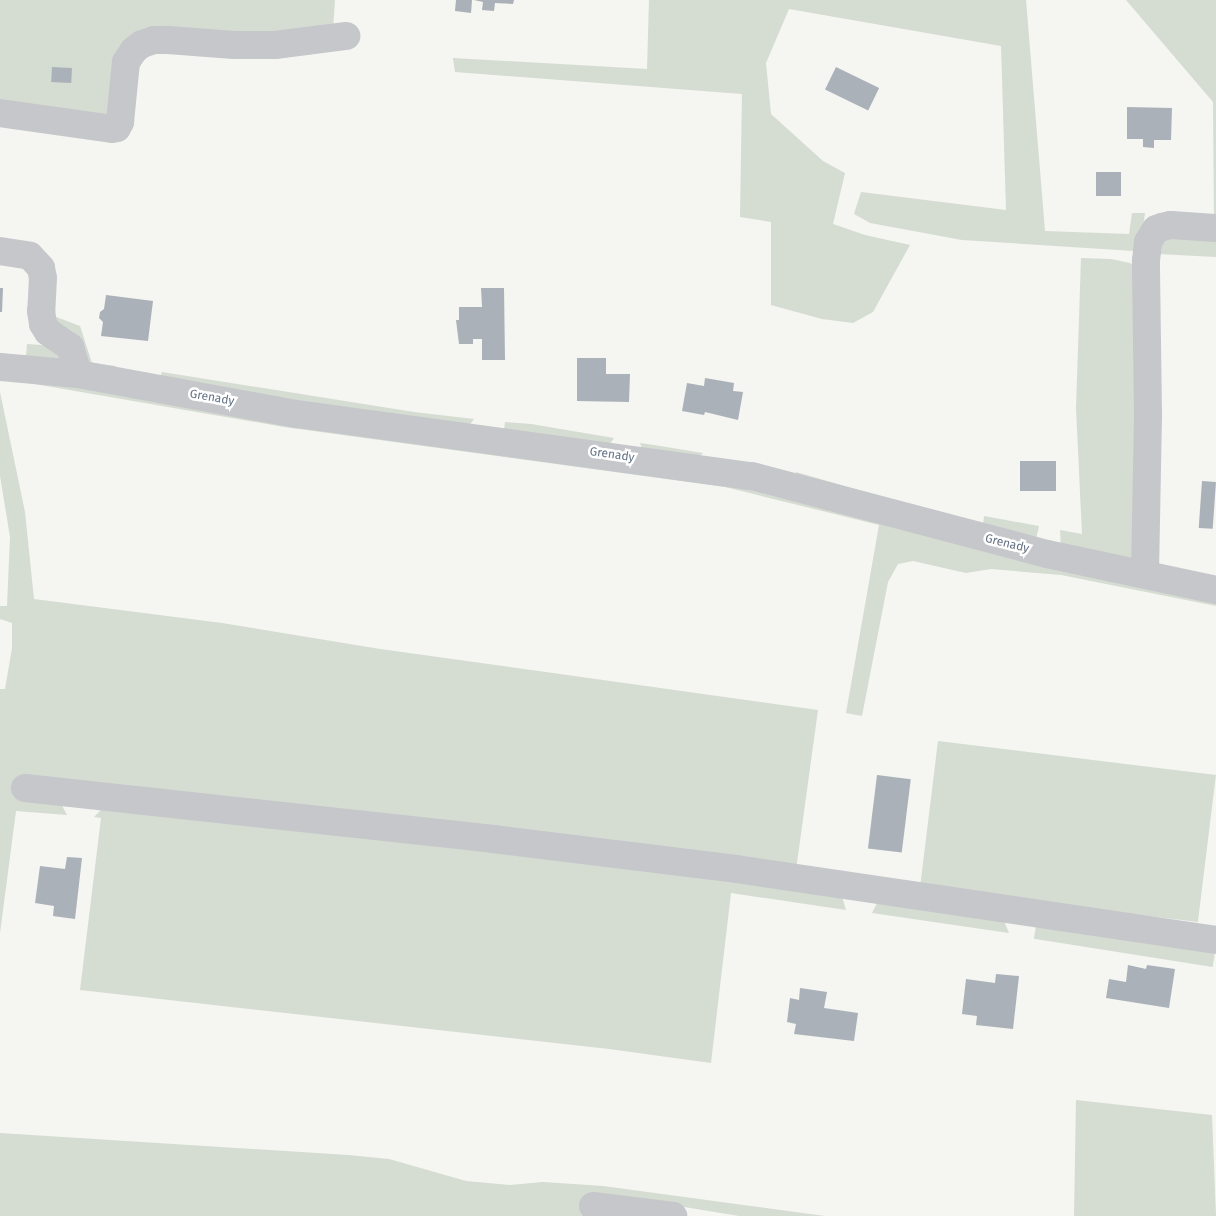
<!DOCTYPE html>
<style>
body{margin:0}
#map{position:relative;width:1216px;height:1216px;overflow:hidden;background:#f5f5f1;font-family:"Fira Sans",sans-serif}
div>[style]{position:absolute}
[style*='--x']{left:calc(var(--x)*1px);top:calc(var(--y)*1px);width:calc(var(--w)*1px);rotate:calc(var(--a)*1deg)}
.green>*{inset:0;background:#d5dcd2;transform-origin:0 0}
.building>*{inset:0;background:#aab1b8;transform-origin:0 0}
.minor>*{height:28px;margin:-14px;padding:0 14px;transform-origin:14px;border-radius:14px;background:#c5c7cb}
span{translate:-50% -50%;white-space:nowrap;text-align:center;line-height:1.15;-webkit-text-stroke:5px #fff;paint-order:stroke}
.street-label{font-size:12px;color:#637183}
</style>
<div id="map">
<div class="green">
<div style="clip-path:polygon(0 0,335px 0,333px 30px,139px 39px,113px 122px,0 107px)"></div>
<div style="clip-path:polygon(649px 0,1026px 0,1045px 231px,1129px 234px,1132px 213px,1145px 213px,1140px 249px,1134px 251px,962px 240px,870px 223px,854px 214px,861px 192px,1006px 210px,1001px 46px,789px 9px,766px 63px,771px 114px,823px 161px,845px 173px,833px 224px,865px 235px,910px 245px,873px 312px,853px 323px,822px 319px,771px 305px,771px 222px,740px 217px,742px 94px,455px 72px,453px 58px,647px 69px)"></div>
<div style="clip-path:polygon(1126px 0,1216px 0,1216px 219px,1214px 219px,1213px 102px)"></div>
<div style="clip-path:polygon(1216px 234px,1216px 257px,1158px 254px,1158px 568px,1152px 263px,1165px 235px)"></div>
<div style="clip-path:polygon(1081px 258px,1111px 259px,1130px 263px,1138px 270px,1135px 557px,1124px 560px,1061px 548px,1060px 530px,1082px 534px,1076px 408px)"></div>
<div style="clip-path:polygon(51px 315px,80px 326px,92px 363px,116px 366px,115px 370px,89px 365px,72px 331px,59px 326px)"></div>
<div style="clip-path:polygon(27px 344px,57px 346px,65px 359px,0 355px,26px 355px)"></div>
<div style="clip-path:polygon(162px 372px,414px 412px,474px 419px,468px 427px,159px 380px)"></div>
<div style="clip-path:polygon(0 376px,684px 474px,1216px 597px,1216px 606px,1061px 575px,991px 569px,966px 573px,913px 561px,898px 564px,888px 582px,862px 716px,846px 713px,879px 525px,725px 487px,284px 427px,0 378px)"></div>
<div style="clip-path:polygon(0 392px,25px 512px,34px 599px,222px 623px,380px 649px,818px 710px,796px 870px,19px 778px,17px 799px,40px 796px,58px 798px,67px 815px,16px 811px,0 933px,0 689px,5px 689px,12px 648px,12px 623px,0 619px,0 606px,7px 606px,10px 537px,0 476px)"></div>
<div style="clip-path:polygon(505px 422px,531px 424px,614px 438px,607px 448px,504px 430px)"></div>
<div style="clip-path:polygon(640px 443px,654px 445px,703px 453px,697px 459px,643px 451px)"></div>
<div style="clip-path:polygon(796px 472px,983px 526px,984px 516px,1039px 526px,1035px 543px,797px 479px)"></div>
<div style="left:938px;top:741px;width:280px;height:148px;rotate:7deg"></div>
<div style="clip-path:polygon(106px 805px,837px 891px,843px 900px,846px 910px,731px 893px,711px 1063px,609px 1049px,80px 990px,101px 818px,94px 817px)"></div>
<div style="clip-path:polygon(877px 903px,1001px 914px,1009px 933px,872px 913px)"></div>
<div style="left:1037px;top:919px;width:181px;height:20px;rotate:9deg"></div>
<div style="clip-path:polygon(1076px 1100px,1212px 1115px,1216px 1216px,1074px 1216px)"></div>
<div style="clip-path:polygon(0 1133px,348px 1155px,389px 1159px,466px 1181px,510px 1185px,543px 1182px,603px 1186px,825px 1216px,739px 1216px,648px 1201px,591px 1216px,0 1216px)"></div>
</div>
<div class="building">
<div style="clip-path:polygon(456px 0,472px 0,471px 13px,455px 11px)"></div>
<div style="clip-path:polygon(474px 0,514px 0,513px 4px,495px 3px,494px 11px,482px 10px,483px 2px)"></div>
<div style="left:52px;top:67px;width:20px;height:15px;rotate:3deg"></div>
<div style="left:836px;top:67px;width:48px;height:25px;rotate:26deg"></div>
<div style="clip-path:polygon(1127px 107px,1172px 108px,1171px 140px,1154px 140px,1154px 148px,1143px 147px,1143px 139px,1127px 139px)"></div>
<div style="left:1096px;top:172px;width:25px;height:24px"></div>
<div style="clip-path:polygon(0 288px,3px 288px,2px 312px,0 312px)"></div>
<div style="clip-path:polygon(481px 288px,504px 288px,505px 360px,482px 360px,482px 339px,473px 339px,473px 344px,459px 344px,456px 320px,459px 320px,459px 307px,482px 307px)"></div>
<div style="clip-path:polygon(106px 295px,153px 301px,148px 341px,101px 336px,103px 322px,99px 318px,100px 312px,104px 309px)"></div>
<div style="clip-path:polygon(577px 358px,606px 358px,606px 374px,630px 374px,629px 402px,577px 401px)"></div>
<div style="clip-path:polygon(705px 378px,734px 383px,733px 391px,743px 392px,738px 420px,705px 412px,704px 415px,682px 411px,687px 383px,704px 386px)"></div>
<div style="left:1020px;top:461px;width:36px;height:30px"></div>
<div style="left:1202px;top:481px;width:14px;height:47px;rotate:4deg"></div>
<div style="left:877px;top:775px;width:34px;height:74px;rotate:7deg"></div>
<div style="clip-path:polygon(67px 857px,82px 858px,75px 919px,53px 916px,54px 906px,35px 903px,40px 866px,65px 869px)"></div>
<div style="clip-path:polygon(1128px 965px,1146px 969px,1147px 965px,1175px 969px,1169px 1008px,1106px 998px,1109px 979px,1126px 982px)"></div>
<div style="clip-path:polygon(996px 974px,1019px 976px,1013px 1029px,976px 1025px,977px 1016px,962px 1014px,966px 979px,995px 983px)"></div>
<div style="clip-path:polygon(800px 988px,827px 992px,824px 1008px,858px 1013px,854px 1041px,794px 1034px,796px 1024px,787px 1022px,790px 998px,799px 1000px)"></div>
</div>
<div class="minor">
<div style="--x:0;--y:113;--w:113;--a:8.1"></div>
<div style="--x:112;--y:129;--w:5;--a:-11"></div>
<div style="--x:117;--y:128;--w:7;--a:-63"></div>
<div style="--x:120;--y:122;--w:60;--a:-84.3"></div>
<div style="--x:126;--y:62;--w:14;--a:-56"></div>
<div style="--x:134;--y:50;--w:10;--a:-37"></div>
<div style="--x:142;--y:44;--w:13;--a:-18"></div>
<div style="--x:154;--y:40;--w:14;--a:0"></div>
<div style="--x:168;--y:40;--w:66;--a:4.3"></div>
<div style="--x:234;--y:45;--w:41;--a:0"></div>
<div style="--x:275;--y:45;--w:72;--a:-7.2"></div>
<div style="--x:0;--y:251;--w:30;--a:9"></div>
<div style="--x:30;--y:256;--w:16;--a:47"></div>
<div style="--x:41;--y:268;--w:10;--a:79"></div>
<div style="--x:43;--y:278;--w:33;--a:93"></div>
<div style="--x:41;--y:311;--w:13;--a:81"></div>
<div style="--x:43;--y:324;--w:9;--a:58"></div>
<div style="--x:48;--y:332;--w:27;--a:34"></div>
<div style="--x:70;--y:347;--w:28;--a:73"></div>
<div style="--x:0;--y:367;--w:78;--a:5.1"></div>
<div style="--x:78;--y:374;--w:223;--a:10.4"></div>
<div style="--x:297;--y:414;--w:459;--a:7.8"></div>
<div style="--x:752;--y:476;--w:305;--a:14.8"></div>
<div style="--x:1047;--y:554;--w:173;--a:12"></div>
<div style="--x:1145;--y:573;--w:160;--a:-88.9"></div>
<div style="--x:1148;--y:413;--w:152;--a:-90.8"></div>
<div style="--x:1146;--y:261;--w:19;--a:-84"></div>
<div style="--x:1148;--y:242;--w:15;--a:-58"></div>
<div style="--x:1156;--y:229;--w:6;--a:-18"></div>
<div style="--x:1162;--y:227;--w:9;--a:-13"></div>
<div style="--x:1171;--y:225;--w:45;--a:3.8"></div>
<div style="--x:25;--y:788;--w:471;--a:6.2"></div>
<div style="--x:493;--y:839;--w:245;--a:7"></div>
<div style="--x:736;--y:869;--w:485;--a:8.4"></div>
<div style="--x:593;--y:1206;--w:81;--a:7.1"></div>
</div>
<div class="street-label">
<span style="left:212px;top:398px;rotate:10deg">Grenady</span>
<span style="left:612px;top:455px;rotate:8deg">Grenady</span>
<span style="left:1007px;top:544px;rotate:14deg">Grenady</span>
</div>
</div>
